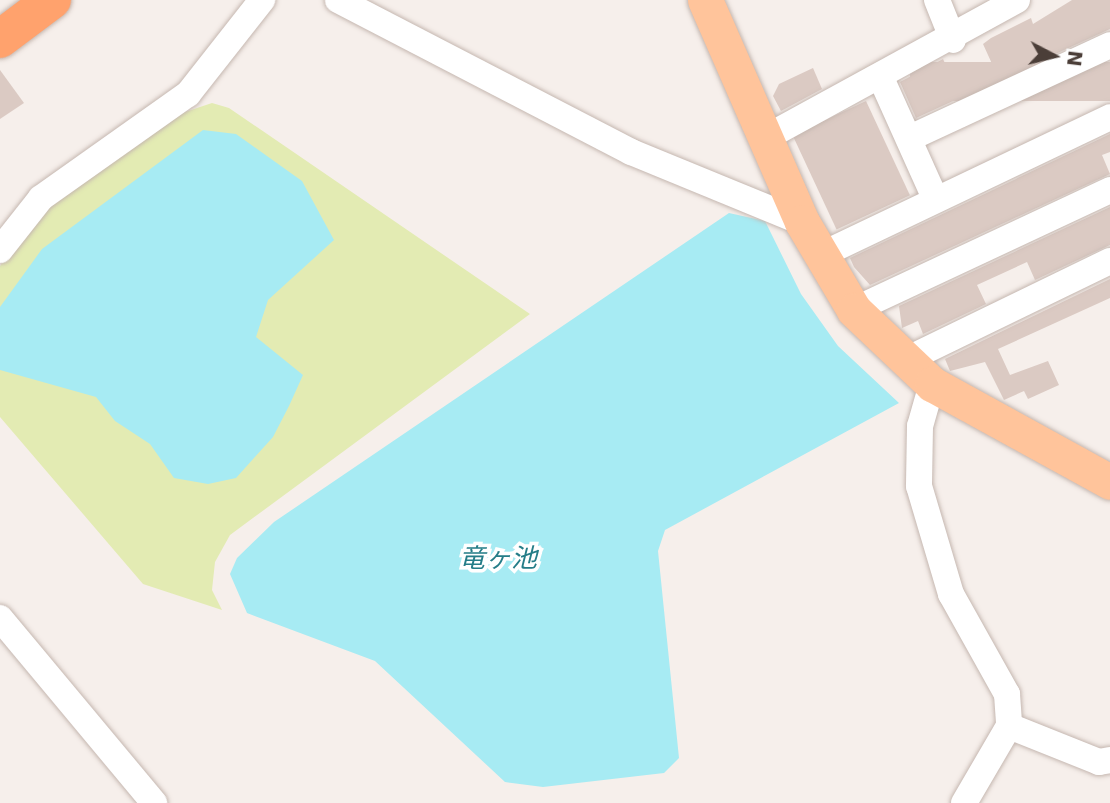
<!DOCTYPE html>
<meta charset="utf-8">
<style>
body{margin:0}
#map{position:relative;width:1110px;height:803px;overflow:hidden;background:#f6efeb;font-family:"DejaVu Sans","Noto Sans JP",sans-serif}
div>[style]{position:absolute}
[style*='--x']{left:calc(var(--x)*1px);top:calc(var(--y)*1px);width:calc(var(--w)*1px);rotate:calc(var(--a)*1deg)}
.green>*{inset:0;background:#e3ebb3}
.water>*{inset:0;background:#a7ebf3}
.building>*{inset:0;background:#dbcac3;transform-origin:0 0}
.roads{filter:drop-shadow(0 0 2px #c5b7b0) drop-shadow(0 0 2px #c5b7b0)}
.minor>*{height:26px;margin:-13px;padding:0 13px;transform-origin:13px;border-radius:13px;background:#fff}
.major>*{height:35px;margin:-17.5px;padding:0 17.5px;transform-origin:17.5px;border-radius:17.5px;background:#ffc49b}
.highway>*{height:38px;margin:-19px;padding:0 19px;transform-origin:19px;border-radius:19px;background:#ffa26d}
span{translate:-50% -50%;white-space:nowrap;text-align:center;line-height:1.15;-webkit-text-stroke:7px #fff;paint-order:stroke}
.water-label{font-size:26px;color:#257d88;font-style:italic}
.north{position:absolute;left:1019px;top:21px;width:70px;height:70px;-webkit-text-stroke:5px #fff;paint-order:stroke;rotate:97deg;font-size:19px;font-weight:700;line-height:28px;text-align:center;color:#4b3e38}
.north::after{content:'';display:block;margin:auto;width:24px;height:32px;background:#4b3e38;clip-path:polygon(50% 0,100% 100%,50% 72%,0 100%)}
</style>
<div id="map">
<div class="green">
<div style="clip-path:polygon(212px 103px,229px 108px,530px 314px,230px 535px,215px 562px,212px 590px,222px 610px,143px 584px,0 417px,0 266px,30px 223px,161px 120px)"></div>
</div>
<div class="water">
<div style="clip-path:polygon(203px 130px,236px 134px,302px 181px,334px 240px,268px 300px,256px 337px,303px 375px,289px 406px,273px 437px,236px 478px,208px 484px,174px 478px,150px 444px,115px 421px,96px 397px,0 370px,0 307px,42px 249px)"></div>
<div style="clip-path:polygon(729px 213px,765px 221px,801px 294px,838px 346px,899px 403px,665px 530px,658px 551px,679px 758px,664px 773px,543px 787px,505px 782px,375px 661px,247px 613px,230px 574px,237px 558px,274px 522px)"></div>
</div>
<div class="building">
<div style="clip-path:polygon(1072px 0,1110px 0,1110px 29px,916px 118px,900px 82px,943px 59px,955px 85px,993px 66px,983px 44px,991px 38px,1031px 18px,1033px 24px)"></div>
<div style="left:1110px;top:62px;width:39px;height:200px;rotate:90deg"></div>
<div style="clip-path:polygon(813px 68px,822px 89px,781px 111px,773px 96px,779px 84px)"></div>
<div style="clip-path:polygon(0 70px,24px 103px,0 119px)"></div>
<div style="left:866px;top:101px;width:104px;height:81px;rotate:65deg"></div>
<div style="clip-path:polygon(1110px 134px,1110px 152px,1102px 155px,1110px 174px,870px 285px,854px 267px,850px 258px)"></div>
<div style="clip-path:polygon(1110px 207px,1110px 245px,1035px 280px,1027px 262px,977px 285px,986px 304px,923px 334px,918px 321px,902px 328px,899px 306px)"></div>
<div style="clip-path:polygon(1110px 279px,1110px 298px,998px 349px,1010px 375px,1048px 361px,1059px 385px,1028px 399px,1024px 391px,1004px 400px,985px 362px,950px 371px,945px 359px)"></div>
</div>
<div class="roads">
<div class="minor">
<div style="--x:338;--y:0;--w:330;--a:27.4"></div>
<div style="--x:631;--y:152;--w:185;--a:22.3"></div>
<div style="--x:937;--y:0;--w:43;--a:68.2"></div>
<div style="--x:881;--y:78;--w:132;--a:65.8"></div>
<div style="--x:767;--y:137;--w:285;--a:-28.7"></div>
<div style="--x:912;--y:137;--w:218;--a:-24.9"></div>
<div style="--x:0;--y:250;--w:66;--a:-51.7"></div>
<div style="--x:41;--y:198;--w:180;--a:-35.3"></div>
<div style="--x:188;--y:94;--w:120;--a:-51.8"></div>
<div style="--x:819;--y:256;--w:322;--a:-25.5"></div>
<div style="--x:854;--y:310;--w:283;--a:-25.1"></div>
<div style="--x:904;--y:361;--w:229;--a:-25.9"></div>
<div style="--x:932;--y:384;--w:44;--a:105.9"></div>
<div style="--x:920;--y:426;--w:60;--a:91"></div>
<div style="--x:919;--y:486;--w:113;--a:73.5"></div>
<div style="--x:951;--y:594;--w:115;--a:60.8"></div>
<div style="--x:1007;--y:694;--w:32;--a:86"></div>
<div style="--x:1009;--y:726;--w:97;--a:21.8"></div>
<div style="--x:1099;--y:762;--w:11;--a:-10"></div>
<div style="--x:0;--y:618;--w:241;--a:50.2"></div>
<div style="--x:964;--y:803;--w:89;--a:-59.7"></div>
</div>
<div class="major">
<div style="--x:705;--y:0;--w:242;--a:66.4"></div>
<div style="--x:802;--y:222;--w:102;--a:59.4"></div>
<div style="--x:854;--y:310;--w:108;--a:43.5"></div>
<div style="--x:932;--y:384;--w:203;--a:28.8"></div>
</div>
<div class="highway">
<div style="--x:0;--y:39;--w:65;--a:-36.9"></div>
</div>
</div>
<div class="water-label">
<span style="left:498px;top:559px">竜ヶ池</span>
</div>
<div class="north">N</div>
</div>
